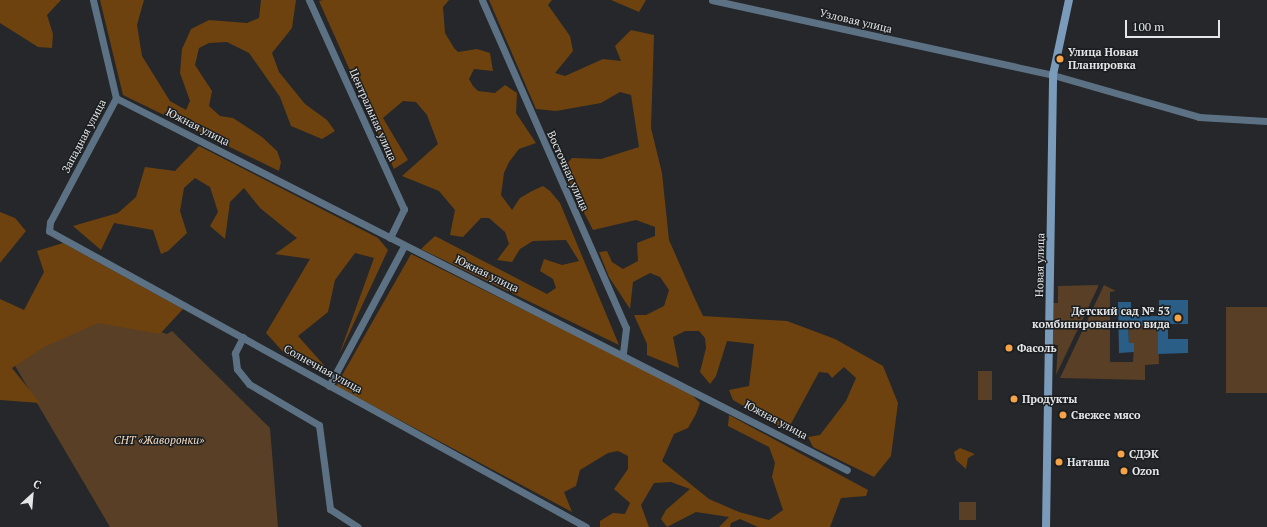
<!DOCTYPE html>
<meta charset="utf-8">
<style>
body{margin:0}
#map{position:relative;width:1267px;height:527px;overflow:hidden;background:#25272a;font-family:"PT Serif",serif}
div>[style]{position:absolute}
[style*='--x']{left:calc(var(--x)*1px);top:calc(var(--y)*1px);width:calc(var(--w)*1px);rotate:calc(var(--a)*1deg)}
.green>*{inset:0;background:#583f25;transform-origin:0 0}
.forest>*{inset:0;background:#6d420e}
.building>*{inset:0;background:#2b5e87}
.street>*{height:7px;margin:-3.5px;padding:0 3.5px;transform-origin:3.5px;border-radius:3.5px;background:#5c7284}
.secondary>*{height:8px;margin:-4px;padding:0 4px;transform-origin:4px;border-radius:4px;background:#7a9cba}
.dots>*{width:11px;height:11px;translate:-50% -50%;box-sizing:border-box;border:2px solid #1b1e20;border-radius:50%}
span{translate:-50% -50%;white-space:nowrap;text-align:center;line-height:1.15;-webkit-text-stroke:3px #1b1e20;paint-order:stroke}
.street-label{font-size:11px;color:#e5e6e8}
.poi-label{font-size:11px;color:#e5e6e8;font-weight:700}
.left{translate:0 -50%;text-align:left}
.right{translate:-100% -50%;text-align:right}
.park-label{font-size:11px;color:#f6dbc1;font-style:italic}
.north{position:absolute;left:12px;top:475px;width:40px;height:40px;-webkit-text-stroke:3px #1b1e20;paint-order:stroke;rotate:26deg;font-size:11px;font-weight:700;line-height:16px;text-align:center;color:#e5e6e8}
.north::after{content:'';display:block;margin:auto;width:14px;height:18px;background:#e5e6e8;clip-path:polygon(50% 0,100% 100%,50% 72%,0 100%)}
.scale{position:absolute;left:1125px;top:20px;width:95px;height:18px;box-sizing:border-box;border:2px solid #e5e6e8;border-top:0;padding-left:5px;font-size:12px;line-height:14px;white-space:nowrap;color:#e5e6e8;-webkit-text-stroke:3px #1b1e20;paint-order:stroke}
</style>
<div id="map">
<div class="green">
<div style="clip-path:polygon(1098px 285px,1098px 287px,1056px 375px,1058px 345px,1052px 345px,1053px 303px,1058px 303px,1058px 286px)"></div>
<div style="clip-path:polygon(1104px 285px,1116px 291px,1110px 292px,1110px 362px,1133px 362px,1134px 344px,1129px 343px,1128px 325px,1158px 325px,1159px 364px,1145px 365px,1145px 380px,1060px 378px)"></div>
<div style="left:1226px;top:307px;width:41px;height:86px"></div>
<div style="clip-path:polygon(87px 322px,137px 324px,167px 334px,172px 331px,270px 428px,278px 527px,110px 527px,11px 359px)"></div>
<div style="left:978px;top:371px;width:14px;height:29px"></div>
<div style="left:959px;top:502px;width:17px;height:18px"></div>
</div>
<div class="forest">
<div style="clip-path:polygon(0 0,61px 0,47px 15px,53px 34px,52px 48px,38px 47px,0 23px)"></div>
<div style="clip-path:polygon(100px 0,144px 0,137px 25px,142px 56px,170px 101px,186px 110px,190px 101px,180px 73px,182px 49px,191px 29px,209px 20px,247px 23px,259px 18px,261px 0,296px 0,292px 28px,272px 53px,279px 72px,305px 104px,327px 120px,335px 131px,322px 139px,291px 126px,280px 97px,249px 53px,227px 42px,209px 43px,199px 48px,195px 65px,212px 91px,209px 106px,220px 116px,233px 118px,262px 137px,277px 151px,281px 162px,279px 171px,123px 95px)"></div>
<div style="clip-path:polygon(323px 0,449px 0,443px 7px,445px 33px,454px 48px,458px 52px,477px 49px,490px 53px,493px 71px,474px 69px,469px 79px,473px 86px,478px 91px,495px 93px,505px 85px,517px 93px,516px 113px,536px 143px,519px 149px,509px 162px,504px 173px,501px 195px,512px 210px,520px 198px,532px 191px,543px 186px,550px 191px,560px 203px,619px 345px,421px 249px,435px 236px,547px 294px,556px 288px,553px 279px,540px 271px,544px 259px,562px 265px,579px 261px,566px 240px,533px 241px,520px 249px,512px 262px,497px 260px,509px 244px,505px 232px,489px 218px,481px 218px,463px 237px,450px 235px,455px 210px,439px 191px,402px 176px,438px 144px,427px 115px,416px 102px,403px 101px,383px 118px,408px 160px,394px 169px,319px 1px)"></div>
<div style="clip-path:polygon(489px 0,552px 0,548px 5px,570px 36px,573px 51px,555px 73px,565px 76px,603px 59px,621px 61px,615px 46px,631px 30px,654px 35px,651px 128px,662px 173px,669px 240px,695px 299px,703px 316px,787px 321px,835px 339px,883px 366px,898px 403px,891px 456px,874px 477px,813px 447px,808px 437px,820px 435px,846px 401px,856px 378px,844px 367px,832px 378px,828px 373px,819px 372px,787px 431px,733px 400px,729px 390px,749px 386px,754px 344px,727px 341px,716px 376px,710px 384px,700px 372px,706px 348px,705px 338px,699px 331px,685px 331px,673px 337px,679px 368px,647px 355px,647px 344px,634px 315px,646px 315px,664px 306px,669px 290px,660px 277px,650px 273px,633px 282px,630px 309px,609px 277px,599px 252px,607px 251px,612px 262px,623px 269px,638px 261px,637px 243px,655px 236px,655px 227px,636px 220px,593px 230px,571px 188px,566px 165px,572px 158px,601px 159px,639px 147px,631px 95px,620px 92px,601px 103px,556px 111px,536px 109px)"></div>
<div style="clip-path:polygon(611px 0,646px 0,639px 12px)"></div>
<div style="clip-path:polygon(199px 146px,378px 238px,388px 250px,339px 355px,374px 258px,355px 253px,335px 280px,328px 312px,298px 336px,330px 372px,286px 355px,266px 333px,310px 259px,275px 254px,297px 238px,260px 208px,244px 188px,230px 202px,225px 239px,210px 226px,218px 212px,210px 187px,195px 178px,184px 188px,180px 211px,187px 233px,168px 251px,161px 254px,153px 230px,114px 223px,101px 250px,73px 226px,118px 213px,136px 197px,145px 167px,175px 171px)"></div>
<div style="clip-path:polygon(0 212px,15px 218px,26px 231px,0 263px)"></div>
<div style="clip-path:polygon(63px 243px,183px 309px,160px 334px,98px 323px,44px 347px,12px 368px,40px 403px,0 400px,0 299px,24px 310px,44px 272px,37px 251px)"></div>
<div style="clip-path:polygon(411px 254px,668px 381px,692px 395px,700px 403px,696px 414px,688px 428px,674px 434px,662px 461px,709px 499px,739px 512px,769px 520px,783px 510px,772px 477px,775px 463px,769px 447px,728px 426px,729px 415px,868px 490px,866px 496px,841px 498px,830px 527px,758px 527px,740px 519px,731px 523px,730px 527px,719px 527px,729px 517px,696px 512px,667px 527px,661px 519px,666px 510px,690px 489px,671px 482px,654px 483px,641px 505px,649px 527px,600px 527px,600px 521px,613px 513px,625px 514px,630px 503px,614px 489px,628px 469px,628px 456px,618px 451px,608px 453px,580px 470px,576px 486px,564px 492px,572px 512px,336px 386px)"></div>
<div style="clip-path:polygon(960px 448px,975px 454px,968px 458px,966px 469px,956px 460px,954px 452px)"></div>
</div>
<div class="building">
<div style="clip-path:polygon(1159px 300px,1188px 300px,1188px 324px,1168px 324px,1168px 339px,1188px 339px,1188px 353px,1158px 354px,1158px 325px,1128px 325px,1129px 343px,1134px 343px,1134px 352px,1119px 353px,1118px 302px,1131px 302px,1131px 316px,1159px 316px)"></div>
</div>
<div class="street">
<div style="--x:93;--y:0;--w:101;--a:76.8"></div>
<div style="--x:116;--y:98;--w:140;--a:118"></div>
<div style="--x:50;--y:222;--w:9;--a:96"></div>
<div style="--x:49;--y:231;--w:613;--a:28.86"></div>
<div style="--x:309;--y:0;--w:230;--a:65.6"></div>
<div style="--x:404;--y:209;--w:32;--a:116"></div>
<div style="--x:482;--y:0;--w:358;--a:66.3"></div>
<div style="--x:626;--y:328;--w:25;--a:97"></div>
<div style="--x:712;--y:0;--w:349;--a:12.4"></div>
<div style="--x:1053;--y:75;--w:152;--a:16"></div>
<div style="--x:1199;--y:117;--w:68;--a:3.4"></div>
<div style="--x:116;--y:98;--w:820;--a:26.97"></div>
<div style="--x:243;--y:337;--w:18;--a:117"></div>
<div style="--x:235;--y:353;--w:16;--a:83"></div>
<div style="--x:237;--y:369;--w:19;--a:51"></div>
<div style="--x:249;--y:384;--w:81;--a:30.4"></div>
<div style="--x:319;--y:425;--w:85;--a:82.5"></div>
<div style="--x:330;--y:509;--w:33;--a:33"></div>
<div style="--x:329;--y:386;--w:159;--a:-61.8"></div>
</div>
<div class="secondary">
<div style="--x:1046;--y:527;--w:452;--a:-89.1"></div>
<div style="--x:1053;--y:75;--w:77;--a:-78"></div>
</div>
<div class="dots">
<div style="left:1060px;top:59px;background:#f5a346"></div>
<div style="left:1178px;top:318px;background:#f5a346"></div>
<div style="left:1009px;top:348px;background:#f5a346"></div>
<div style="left:1014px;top:399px;background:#f5a346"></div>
<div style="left:1063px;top:415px;background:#f5a346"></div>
<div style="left:1121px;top:454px;background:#f5a346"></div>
<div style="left:1059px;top:462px;background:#f5a346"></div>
<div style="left:1124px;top:471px;background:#f5a346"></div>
</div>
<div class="street-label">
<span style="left:856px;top:21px;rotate:13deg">Узловая улица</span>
<span style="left:373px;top:115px;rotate:66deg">Центральная улица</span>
<span style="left:198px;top:127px;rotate:27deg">Южная улица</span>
<span style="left:84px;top:136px;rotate:-62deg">Западная улица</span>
<span style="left:568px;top:171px;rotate:66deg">Восточная улица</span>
<span style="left:1040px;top:265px;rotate:-89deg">Новая улица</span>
<span style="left:487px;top:274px;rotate:26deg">Южная улица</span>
<span style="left:323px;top:369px;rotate:29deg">Солнечная улица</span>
<span style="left:776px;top:420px;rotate:28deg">Южная улица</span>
</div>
<div class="poi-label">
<span class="left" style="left:1068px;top:59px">Улица Новая<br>Планировка</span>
<span class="right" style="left:1170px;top:318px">Детский сад № 53<br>комбинированного вида</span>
<span class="left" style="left:1017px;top:348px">Фасоль</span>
<span class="left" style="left:1022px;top:399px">Продукты</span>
<span class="left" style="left:1071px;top:415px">Свежее мясо</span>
<span class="left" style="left:1129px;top:454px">СДЭК</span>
<span class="left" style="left:1067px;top:462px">Наташа</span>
<span class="left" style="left:1132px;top:471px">Ozon</span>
</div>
<div class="park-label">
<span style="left:159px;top:440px">СНТ «Жаворонки»</span>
</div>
<div class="north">С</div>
<div class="scale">100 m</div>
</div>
